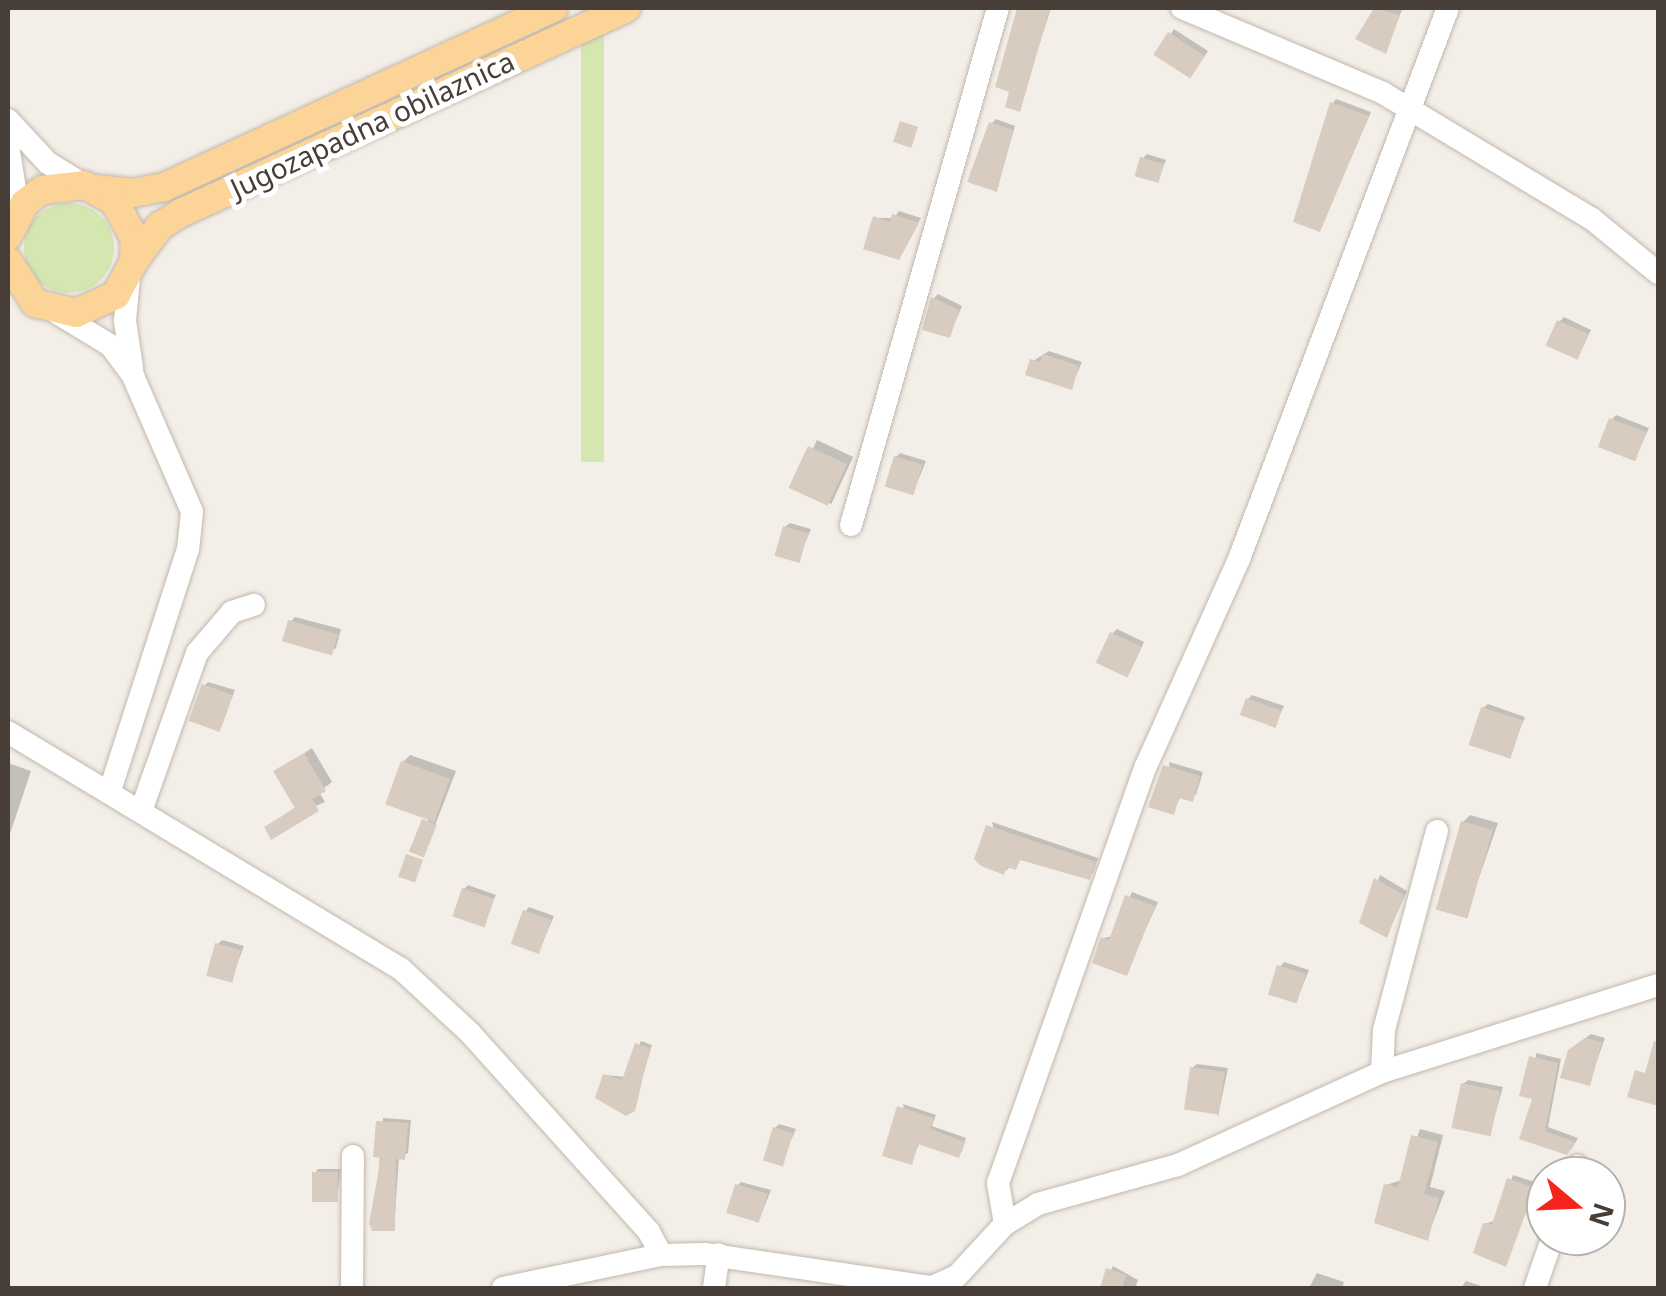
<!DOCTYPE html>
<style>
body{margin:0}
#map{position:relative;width:1666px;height:1296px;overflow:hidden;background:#f3efe8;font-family:"Noto Sans",sans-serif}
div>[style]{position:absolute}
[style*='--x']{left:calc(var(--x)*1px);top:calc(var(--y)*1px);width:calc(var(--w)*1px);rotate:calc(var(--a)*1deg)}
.green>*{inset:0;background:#d5e7b1;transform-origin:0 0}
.round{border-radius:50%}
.shadow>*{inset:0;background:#0003;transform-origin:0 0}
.building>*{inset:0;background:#d8ccc0;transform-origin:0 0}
.roads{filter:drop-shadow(0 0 2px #c2b8ad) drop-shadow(0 0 2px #c2b8ad)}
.minor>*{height:22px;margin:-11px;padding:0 11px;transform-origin:11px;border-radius:11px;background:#fff}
.major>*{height:28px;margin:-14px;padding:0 14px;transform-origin:14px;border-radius:14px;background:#fcd498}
span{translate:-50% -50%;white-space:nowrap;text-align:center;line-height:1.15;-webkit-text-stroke:10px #fff;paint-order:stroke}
.street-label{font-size:28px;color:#473e37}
.frame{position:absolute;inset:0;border:10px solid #473e37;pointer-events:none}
.north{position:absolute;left:1526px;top:1156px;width:100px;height:100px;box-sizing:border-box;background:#fff;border:2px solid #b5b2af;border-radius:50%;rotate:109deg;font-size:28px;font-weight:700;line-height:40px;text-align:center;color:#473e37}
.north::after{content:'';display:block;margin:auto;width:35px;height:45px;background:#f5251d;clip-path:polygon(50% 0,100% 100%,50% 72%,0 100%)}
</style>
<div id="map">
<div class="green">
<div style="left:581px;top:8px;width:23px;height:454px"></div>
<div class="round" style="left:24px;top:203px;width:90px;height:90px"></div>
</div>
<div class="shadow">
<div style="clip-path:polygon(1020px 8px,1051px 8px,1019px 109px,1013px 90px,998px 85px)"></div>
<div style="clip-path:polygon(1376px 8px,1402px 10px,1385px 51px,1358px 38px)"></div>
<div style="clip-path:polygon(1174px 29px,1208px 51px,1194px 72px,1157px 55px)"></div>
<div style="clip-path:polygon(1336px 99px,1371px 112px,1320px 229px,1332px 104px)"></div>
<div style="clip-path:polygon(996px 119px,1015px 126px,997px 189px,991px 124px)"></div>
<div style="clip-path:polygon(1147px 154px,1166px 160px,1157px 181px,1143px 158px)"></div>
<div style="clip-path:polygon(899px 211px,921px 218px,898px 257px,875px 218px,894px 218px)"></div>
<div style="clip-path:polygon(938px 294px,962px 306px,949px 336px,934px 298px)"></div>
<div style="clip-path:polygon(1564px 317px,1591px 330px,1577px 357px,1559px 322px)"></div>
<div style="clip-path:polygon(1049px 351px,1082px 362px,1071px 387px,1033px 361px)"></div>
<div style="clip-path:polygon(1616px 415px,1649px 428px,1635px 458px,1612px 419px)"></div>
<div style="left:817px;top:440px;width:40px;height:52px;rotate:25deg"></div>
<div style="clip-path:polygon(900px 453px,926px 461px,913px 493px,896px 457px)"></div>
<div style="clip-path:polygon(790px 523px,811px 529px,798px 560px,785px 527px)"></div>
<div style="clip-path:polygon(295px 617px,341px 629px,336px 648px,331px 652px,291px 621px)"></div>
<div style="clip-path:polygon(1117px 629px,1144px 642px,1131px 670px,1112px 634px)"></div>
<div style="clip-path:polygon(208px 682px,235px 690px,221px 725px,204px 686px)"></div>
<div style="clip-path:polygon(1252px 695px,1284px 706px,1275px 724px,1248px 699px)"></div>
<div style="clip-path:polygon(1488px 704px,1525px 717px,1509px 756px,1483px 708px)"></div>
<div style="clip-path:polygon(312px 748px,332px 782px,319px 792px,325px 802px,267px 827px,297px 806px,276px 772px)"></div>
<div style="clip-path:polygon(410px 755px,456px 771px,424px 854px,428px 817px,403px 762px)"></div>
<div style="clip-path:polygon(1169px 762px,1203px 772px,1196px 795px,1181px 796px,1173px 812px)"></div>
<div style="clip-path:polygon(8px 763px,31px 771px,8px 840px)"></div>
<div style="clip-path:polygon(1470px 815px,1498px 823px,1466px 915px,1463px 822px)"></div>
<div style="clip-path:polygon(992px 822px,1098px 858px,1093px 873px,1022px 857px,1004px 872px)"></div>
<div style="clip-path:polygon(1380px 875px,1407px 891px,1387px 935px,1362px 922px)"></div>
<div style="clip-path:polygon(468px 885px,496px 895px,483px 924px,464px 889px)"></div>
<div style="clip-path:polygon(1132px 892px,1158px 902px,1126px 973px,1103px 938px,1113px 936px)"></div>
<div style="clip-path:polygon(529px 907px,554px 916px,539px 951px,525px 912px)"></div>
<div style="clip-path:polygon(222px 940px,244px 946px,231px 980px,217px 945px)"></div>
<div style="clip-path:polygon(1284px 962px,1309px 970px,1296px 1002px,1280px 967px)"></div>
<div style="clip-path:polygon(1591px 1034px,1605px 1038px,1589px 1083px,1575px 1046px)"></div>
<div style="clip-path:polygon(641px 1041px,652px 1045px,633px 1109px,605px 1075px,626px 1077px)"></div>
<div style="clip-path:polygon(1536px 1053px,1561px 1059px,1548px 1127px,1578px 1138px,1571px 1150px,1522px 1137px,1535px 1098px)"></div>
<div style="clip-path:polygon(1197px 1064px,1228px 1068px,1218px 1116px,1192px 1068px)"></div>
<div style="clip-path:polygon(1468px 1080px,1503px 1087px,1491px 1129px,1463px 1084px)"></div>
<div style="clip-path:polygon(903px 1104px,936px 1115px,932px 1126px,966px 1138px,962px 1152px,920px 1142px,911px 1163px)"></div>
<div style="clip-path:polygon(383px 1118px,411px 1120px,408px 1153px,399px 1157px,394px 1229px,374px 1229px)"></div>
<div style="clip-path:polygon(779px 1124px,796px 1129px,781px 1163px,775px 1128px)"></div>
<div style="clip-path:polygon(1420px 1129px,1443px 1135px,1430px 1187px,1445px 1191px,1427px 1238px,1386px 1185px,1402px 1180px)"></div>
<div style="clip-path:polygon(318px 1169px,341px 1169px,337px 1199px,314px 1174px)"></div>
<div style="clip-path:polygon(1513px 1175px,1538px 1183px,1505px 1264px,1485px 1224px,1496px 1220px)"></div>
<div style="clip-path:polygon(741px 1182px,771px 1190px,759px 1220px,737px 1186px)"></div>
<div style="clip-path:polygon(1113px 1266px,1138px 1280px,1135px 1288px,1102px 1288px)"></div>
<div style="clip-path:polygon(1317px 1273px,1344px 1282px,1342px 1288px,1309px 1288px)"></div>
<div style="clip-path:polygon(1466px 1281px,1487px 1288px,1461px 1288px)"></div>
</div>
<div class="building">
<div style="clip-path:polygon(1017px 8px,1050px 8px,1020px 112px,1005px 107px,1009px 92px,995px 87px)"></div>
<div style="clip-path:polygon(1374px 8px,1400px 15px,1386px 54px,1355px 39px)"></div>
<div style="left:1168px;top:32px;width:44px;height:27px;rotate:33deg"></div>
<div style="clip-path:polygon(1330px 102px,1369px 116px,1320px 232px,1293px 222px)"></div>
<div style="left:900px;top:121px;width:19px;height:22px;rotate:18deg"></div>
<div style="clip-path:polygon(989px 122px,1013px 130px,997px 192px,967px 182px)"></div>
<div style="left:1140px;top:157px;width:25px;height:20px;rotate:16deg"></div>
<div style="clip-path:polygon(892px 214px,919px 223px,899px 260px,863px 249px,873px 216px,890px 222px)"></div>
<div style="clip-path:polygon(931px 297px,959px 310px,950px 338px,922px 330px)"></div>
<div style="left:1557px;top:320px;width:35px;height:28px;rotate:24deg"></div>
<div style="clip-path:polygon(1043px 354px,1079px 366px,1072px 390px,1025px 375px,1030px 359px,1040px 362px)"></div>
<div style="left:1609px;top:418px;width:40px;height:31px;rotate:21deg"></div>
<div style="left:808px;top:446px;width:43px;height:46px;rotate:25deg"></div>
<div style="left:894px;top:456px;width:30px;height:32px;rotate:17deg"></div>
<div style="left:783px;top:526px;width:26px;height:31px;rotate:16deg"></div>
<div style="left:288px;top:620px;width:52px;height:22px;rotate:16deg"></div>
<div style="left:1110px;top:632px;width:35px;height:34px;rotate:25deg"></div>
<div style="left:202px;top:684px;width:33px;height:39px;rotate:20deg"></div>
<div style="left:1246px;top:698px;width:38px;height:18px;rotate:20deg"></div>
<div style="left:1481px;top:707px;width:44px;height:40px;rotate:18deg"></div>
<div style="clip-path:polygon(304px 753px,326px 791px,312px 799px,319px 811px,271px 840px,264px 827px,295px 808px,273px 771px)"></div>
<div style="left:401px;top:761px;width:52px;height:46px;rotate:20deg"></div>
<div style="clip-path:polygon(1163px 765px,1200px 776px,1193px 802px,1179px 798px,1174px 815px,1148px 807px)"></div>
<div style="left:422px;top:819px;width:16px;height:35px;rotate:22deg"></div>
<div style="left:1461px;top:821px;width:33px;height:92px;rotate:16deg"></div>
<div style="clip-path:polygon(986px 825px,1096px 862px,1090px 880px,1020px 860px,1016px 870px,1007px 867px,1004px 875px,981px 866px,974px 859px)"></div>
<div style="left:406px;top:854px;width:18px;height:24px;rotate:19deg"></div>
<div style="clip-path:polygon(1374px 878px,1404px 895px,1387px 938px,1359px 923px)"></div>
<div style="left:462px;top:888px;width:34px;height:30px;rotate:19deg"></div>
<div style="clip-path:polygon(1125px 895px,1155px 906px,1127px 976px,1092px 963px,1101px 937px,1109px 940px)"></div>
<div style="left:523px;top:910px;width:30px;height:36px;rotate:20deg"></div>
<div style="left:215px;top:943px;width:27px;height:34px;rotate:15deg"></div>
<div style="left:1277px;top:965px;width:30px;height:31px;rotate:17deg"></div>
<div style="clip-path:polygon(1585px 1038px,1602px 1042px,1590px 1086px,1560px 1078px,1568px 1050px)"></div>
<div style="clip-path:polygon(1654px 1041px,1658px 1041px,1658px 1106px,1627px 1097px,1635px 1070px,1645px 1073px)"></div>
<div style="clip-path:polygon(635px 1043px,650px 1048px,635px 1111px,626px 1116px,595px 1098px,603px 1074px,622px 1080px)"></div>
<div style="clip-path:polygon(1529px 1056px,1558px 1063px,1545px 1131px,1575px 1142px,1567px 1155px,1519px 1139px,1532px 1099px,1519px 1096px)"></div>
<div style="left:1190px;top:1067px;width:35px;height:43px;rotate:8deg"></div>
<div style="left:1461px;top:1083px;width:40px;height:46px;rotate:12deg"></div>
<div style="clip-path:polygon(897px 1106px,934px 1118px,930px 1129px,965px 1142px,959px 1158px,918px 1144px,912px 1165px,882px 1156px)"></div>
<div style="clip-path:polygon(376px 1121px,408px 1123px,405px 1160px,396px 1159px,395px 1231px,372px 1231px,369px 1223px,381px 1158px,373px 1157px)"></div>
<div style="left:773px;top:1127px;width:21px;height:35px;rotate:17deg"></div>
<div style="clip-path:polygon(1411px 1135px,1438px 1142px,1424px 1194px,1439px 1198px,1428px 1241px,1374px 1223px,1384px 1184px,1398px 1187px)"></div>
<div style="left:338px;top:1172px;width:30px;height:26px;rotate:90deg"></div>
<div style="clip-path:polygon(1507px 1178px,1535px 1188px,1506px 1267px,1473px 1253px,1483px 1223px,1492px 1224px)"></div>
<div style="left:735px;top:1184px;width:34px;height:30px;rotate:17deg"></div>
<div style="clip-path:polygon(1106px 1268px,1126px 1275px,1122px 1288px,1100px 1288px)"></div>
</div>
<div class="roads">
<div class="minor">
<div style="--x:1182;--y:8;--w:218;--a:22.9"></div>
<div style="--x:1383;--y:93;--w:244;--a:31.1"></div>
<div style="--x:1592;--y:219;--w:85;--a:39.3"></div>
<div style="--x:8;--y:120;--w:59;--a:47.1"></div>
<div style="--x:48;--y:163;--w:42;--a:31.4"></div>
<div style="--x:8;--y:145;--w:45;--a:81"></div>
<div style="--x:15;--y:189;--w:31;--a:96"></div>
<div style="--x:129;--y:277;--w:44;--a:95.2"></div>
<div style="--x:125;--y:321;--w:48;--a:81.5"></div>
<div style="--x:54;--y:311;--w:66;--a:31.3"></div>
<div style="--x:110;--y:345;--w:39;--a:53"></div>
<div style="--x:133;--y:376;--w:148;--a:66.5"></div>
<div style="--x:192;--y:512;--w:37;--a:96"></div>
<div style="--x:188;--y:549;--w:254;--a:107.9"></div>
<div style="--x:851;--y:525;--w:537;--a:-74.13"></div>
<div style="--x:8;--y:732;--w:459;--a:31.1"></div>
<div style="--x:401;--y:969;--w:94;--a:42.8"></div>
<div style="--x:470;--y:1033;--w:268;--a:48"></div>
<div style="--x:649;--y:1232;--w:26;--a:62"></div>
<div style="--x:141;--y:811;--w:168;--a:-70.5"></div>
<div style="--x:197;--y:653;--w:54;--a:-49.5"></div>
<div style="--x:232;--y:612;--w:23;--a:-18"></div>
<div style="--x:1382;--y:1072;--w:42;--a:-87.3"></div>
<div style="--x:1384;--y:1030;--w:206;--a:-75.1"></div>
<div style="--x:1573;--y:1176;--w:11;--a:-68"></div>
<div style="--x:1005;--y:1224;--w:42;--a:-99.7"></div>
<div style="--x:998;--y:1183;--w:442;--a:-70.5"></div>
<div style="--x:1146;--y:766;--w:227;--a:-65.8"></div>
<div style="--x:1239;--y:559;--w:589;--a:-69.23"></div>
<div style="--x:352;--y:1288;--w:132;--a:-89.6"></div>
<div style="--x:503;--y:1288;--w:161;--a:-11.8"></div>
<div style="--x:661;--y:1255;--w:44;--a:-1.3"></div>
<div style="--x:705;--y:1254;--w:229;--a:8.3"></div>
<div style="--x:932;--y:1287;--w:27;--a:-24"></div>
<div style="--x:957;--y:1276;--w:71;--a:-47.3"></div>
<div style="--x:1005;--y:1224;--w:39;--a:-31"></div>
<div style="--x:1038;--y:1204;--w:145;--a:-15.6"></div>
<div style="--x:1178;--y:1165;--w:224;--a:-24.5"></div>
<div style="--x:1382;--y:1072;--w:289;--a:-17.5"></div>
<div style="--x:714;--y:1288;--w:34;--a:-82"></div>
<div style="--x:1535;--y:1288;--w:55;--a:-70.9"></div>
</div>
<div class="major">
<div style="--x:96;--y:189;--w:37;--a:6"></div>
<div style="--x:133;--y:193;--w:32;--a:-11"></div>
<div style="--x:164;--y:187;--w:429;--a:-24.7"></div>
<div style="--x:8;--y:236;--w:37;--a:-63"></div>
<div style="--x:25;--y:203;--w:21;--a:-37"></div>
<div style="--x:42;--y:190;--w:42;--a:-6.8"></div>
<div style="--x:84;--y:185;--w:34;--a:28"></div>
<div style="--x:114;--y:201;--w:43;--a:61.1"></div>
<div style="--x:135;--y:239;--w:22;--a:93"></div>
<div style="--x:134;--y:261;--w:38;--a:118"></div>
<div style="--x:116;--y:295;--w:44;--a:155.8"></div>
<div style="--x:76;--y:313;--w:42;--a:-166.3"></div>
<div style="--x:35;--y:303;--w:50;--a:-122.7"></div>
<div style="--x:134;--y:261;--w:44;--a:-53.4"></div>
<div style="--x:160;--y:226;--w:25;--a:-32"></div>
<div style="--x:181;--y:213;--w:490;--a:-24.7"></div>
</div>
</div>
<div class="street-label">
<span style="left:372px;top:124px;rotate:-25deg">Jugozapadna obilaznica</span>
</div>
<div class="frame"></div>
<div class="north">N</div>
</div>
